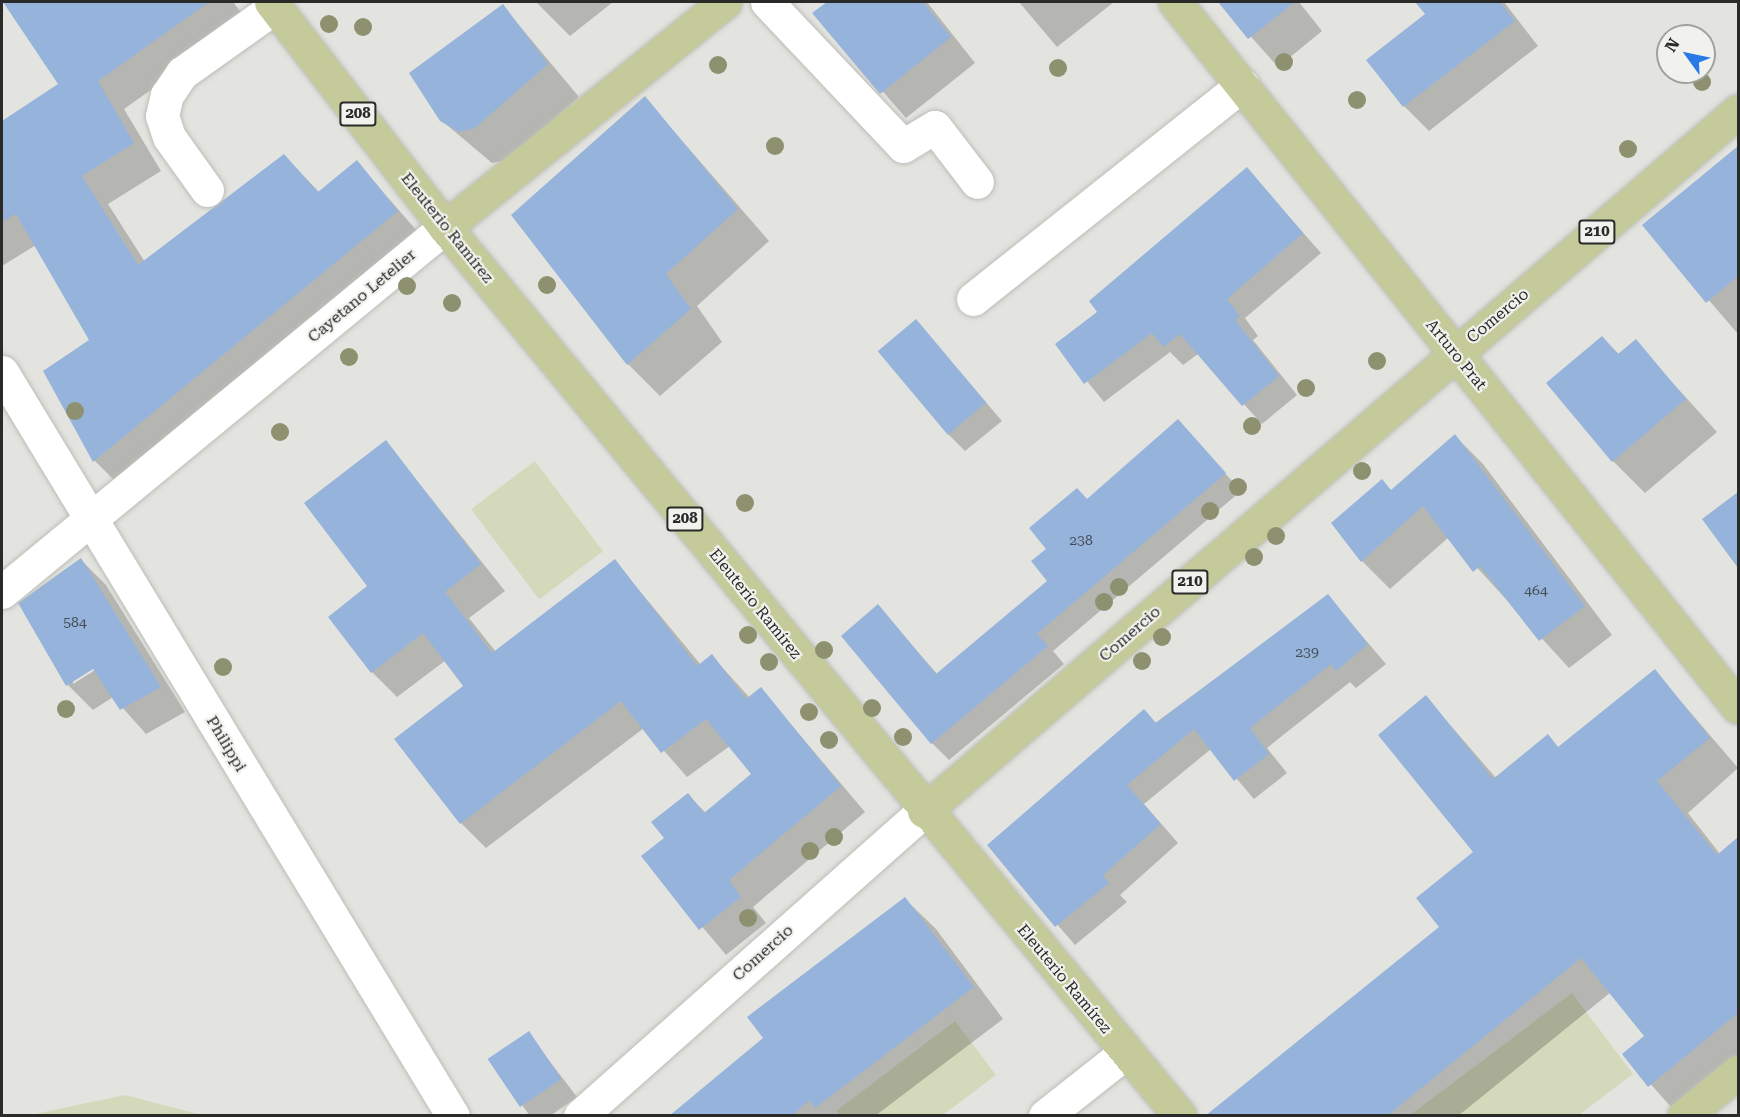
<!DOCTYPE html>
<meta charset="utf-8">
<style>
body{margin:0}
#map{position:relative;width:1740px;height:1117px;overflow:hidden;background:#e3e4df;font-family:"Roboto Serif",serif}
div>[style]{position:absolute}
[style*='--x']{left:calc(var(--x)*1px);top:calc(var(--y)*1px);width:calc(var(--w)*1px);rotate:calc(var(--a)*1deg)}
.green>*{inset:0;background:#d5d9bb;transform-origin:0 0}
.shadow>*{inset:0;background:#0003}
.building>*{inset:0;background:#96b3db;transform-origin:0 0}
.roads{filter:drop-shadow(0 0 2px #bcbdb8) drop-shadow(0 0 2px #bcbdb8)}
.minor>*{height:33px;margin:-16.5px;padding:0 16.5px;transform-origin:16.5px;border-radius:16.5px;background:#fff}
.major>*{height:33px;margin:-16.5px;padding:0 16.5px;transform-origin:16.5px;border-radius:16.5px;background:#c4ca9a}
.trees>*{width:18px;height:18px;margin:-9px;border-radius:50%;background:#8e9170}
span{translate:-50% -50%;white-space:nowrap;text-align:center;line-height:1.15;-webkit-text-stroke:4.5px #f1f1ed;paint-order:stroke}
.number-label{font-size:14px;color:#454d56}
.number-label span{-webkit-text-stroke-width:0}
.shield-label span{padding:2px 4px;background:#f1f1ed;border:2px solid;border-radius:4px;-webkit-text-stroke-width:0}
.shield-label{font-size:15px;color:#2a2b29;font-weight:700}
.street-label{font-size:16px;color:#2a2b29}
.frame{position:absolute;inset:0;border:3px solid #2a2b29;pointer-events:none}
.north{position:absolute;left:1656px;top:24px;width:60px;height:60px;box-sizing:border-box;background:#f1f1ed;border:2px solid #a1a29f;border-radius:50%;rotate:303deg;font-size:16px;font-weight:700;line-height:24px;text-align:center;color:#2a2b29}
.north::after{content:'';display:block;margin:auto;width:21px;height:27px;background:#287be6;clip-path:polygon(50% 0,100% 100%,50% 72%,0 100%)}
</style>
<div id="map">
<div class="green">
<div style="left:535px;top:461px;width:113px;height:80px;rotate:53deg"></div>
<div style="clip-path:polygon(1572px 993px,1633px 1074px,1579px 1115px,1410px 1115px)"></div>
<div style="clip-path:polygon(955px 1021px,996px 1075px,943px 1115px,840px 1115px,836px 1111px)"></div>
<div style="clip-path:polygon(125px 1095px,202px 1115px,30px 1115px)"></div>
</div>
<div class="shadow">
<div style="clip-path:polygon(4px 2px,233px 2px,248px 21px,124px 109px,161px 171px,108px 204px,145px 262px,284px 156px,319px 192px,357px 162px,424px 239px,122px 488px,95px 461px,45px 371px,91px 341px,36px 245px,2px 266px,2px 122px,60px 85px)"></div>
<div style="clip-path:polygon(536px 2px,613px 2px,570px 36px)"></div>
<div style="clip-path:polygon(829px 2px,927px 2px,975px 63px,906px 118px,815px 14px)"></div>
<div style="clip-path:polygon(1019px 2px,1114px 2px,1057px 47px)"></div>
<div style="clip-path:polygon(1220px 2px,1299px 2px,1322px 31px,1278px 67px)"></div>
<div style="clip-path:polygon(1417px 2px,1504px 2px,1538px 46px,1429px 131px,1404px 106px,1427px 14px)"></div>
<div style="clip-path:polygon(503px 6px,579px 97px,507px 160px,492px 163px,441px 120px)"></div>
<div style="clip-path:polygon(645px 98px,769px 241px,697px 306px,722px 342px,660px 396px,628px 364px,513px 216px)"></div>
<div style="clip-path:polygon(1738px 148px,1738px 334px,1644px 225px)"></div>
<div style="clip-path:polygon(1247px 169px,1321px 253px,1245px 318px,1258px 336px,1253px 340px,1297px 395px,1262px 424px,1198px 354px,1183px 365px,1170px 352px,1104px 402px,1057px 344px,1099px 312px)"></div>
<div style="clip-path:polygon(916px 321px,1002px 421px,965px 451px,948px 434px)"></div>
<div style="clip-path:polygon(1602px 338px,1620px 355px,1636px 342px,1717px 432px,1645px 493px,1613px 461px)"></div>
<div style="clip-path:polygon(1178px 421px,1241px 491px,1053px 651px,1064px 664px,949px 760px,932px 743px,878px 606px,938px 675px,1049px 581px,1048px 549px,1088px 500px)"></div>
<div style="clip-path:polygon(1455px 436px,1483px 464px,1612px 635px,1569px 668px,1449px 537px,1390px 589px,1362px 561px,1392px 491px)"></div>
<div style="clip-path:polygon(386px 442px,505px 591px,469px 618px,496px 652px,615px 561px,701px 665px,712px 656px,750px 698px,761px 689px,865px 812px,753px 907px,766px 923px,726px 955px,643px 856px,666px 839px,688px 795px,706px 813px,753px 774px,730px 746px,687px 777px,644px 728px,486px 848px,461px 823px,465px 686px,446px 660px,397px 697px,372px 672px,369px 587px)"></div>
<div style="clip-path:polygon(1738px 494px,1738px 565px,1704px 520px)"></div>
<div style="clip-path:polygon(evenodd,81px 560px,106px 585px,185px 712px,146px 734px,113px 697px,93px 710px,68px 685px,20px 603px,81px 560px,99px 664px,100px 667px,73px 684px,73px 680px,99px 664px)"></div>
<div style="clip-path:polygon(1328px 596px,1386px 664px,1356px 688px,1350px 682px,1267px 748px,1287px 773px,1254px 799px,1211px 749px,1144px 804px,1178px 843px,1120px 895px,1127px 902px,1075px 945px,989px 845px)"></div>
<div style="clip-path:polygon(1655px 671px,1738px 768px,1688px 813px,1720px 854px,1738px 839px,1738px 1071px,1679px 1116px,1624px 1054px,1646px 1037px,1611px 992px,1458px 1116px,1233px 1116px,1441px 927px,1475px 853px,1426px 697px,1496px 778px,1548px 736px,1559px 748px)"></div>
<div style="clip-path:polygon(905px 899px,936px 929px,1003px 1019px,875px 1116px,672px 1116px,765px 1038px)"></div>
<div style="clip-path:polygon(528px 1033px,577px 1097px,550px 1116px,530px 1116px,490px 1060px)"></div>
</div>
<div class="building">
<div style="clip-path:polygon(3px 2px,209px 2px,98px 81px,134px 143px,82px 176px,138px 265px,284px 154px,318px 192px,357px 160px,398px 211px,93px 462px,43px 371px,89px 340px,16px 214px,2px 222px,2px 121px,58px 84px)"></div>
<div style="clip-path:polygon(827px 2px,923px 2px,951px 37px,880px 94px,812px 13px)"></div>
<div style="clip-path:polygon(1218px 2px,1295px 2px,1248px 39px)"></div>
<div style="clip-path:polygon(1415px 2px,1500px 2px,1515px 21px,1403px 107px,1366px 60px,1425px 14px)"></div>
<div style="clip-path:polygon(503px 4px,548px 64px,475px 128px,459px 132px,440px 121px,409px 73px)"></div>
<div style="clip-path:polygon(645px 96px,738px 209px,666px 274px,691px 309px,627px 365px,511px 215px)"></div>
<div style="clip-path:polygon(1738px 146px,1738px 276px,1706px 303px,1642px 225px)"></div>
<div style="clip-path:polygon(1247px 167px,1303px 233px,1227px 299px,1240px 316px,1235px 320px,1279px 376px,1242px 406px,1180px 334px,1163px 347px,1152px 333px,1084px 384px,1055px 344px,1097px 312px,1089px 301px)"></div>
<div style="left:916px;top:319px;width:109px;height:50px;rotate:50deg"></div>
<div style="clip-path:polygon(1602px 336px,1618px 354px,1636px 339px,1686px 399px,1612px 462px,1546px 383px)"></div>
<div style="clip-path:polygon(1178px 419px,1226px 473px,1037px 634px,1048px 646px,931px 744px,841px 636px,878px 604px,936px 674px,1047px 581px,1031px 561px,1046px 549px,1029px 528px,1077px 488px,1087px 499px)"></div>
<div style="clip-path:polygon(1455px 434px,1585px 606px,1539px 641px,1480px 566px,1473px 572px,1423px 506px,1361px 562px,1331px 523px,1382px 479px,1391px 490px)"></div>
<div style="clip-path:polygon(386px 440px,481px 564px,445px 592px,492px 653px,615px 559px,697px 666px,712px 654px,746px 699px,761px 687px,841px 786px,729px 880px,741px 897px,699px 930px,641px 856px,664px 838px,651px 822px,688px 793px,704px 813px,751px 774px,706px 719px,661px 753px,621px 701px,460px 824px,394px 739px,463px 686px,423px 633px,371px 673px,328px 617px,367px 586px,304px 503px)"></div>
<div style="clip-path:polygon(1738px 492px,1738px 568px,1702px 519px)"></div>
<div style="clip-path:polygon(81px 558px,161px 687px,120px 710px,93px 669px,66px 686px,18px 603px)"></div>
<div style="clip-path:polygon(1328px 594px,1368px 644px,1336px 671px,1331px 664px,1250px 728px,1269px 754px,1234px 781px,1194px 729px,1127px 785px,1161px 824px,1103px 875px,1109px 883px,1055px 927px,987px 845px,1144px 709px,1156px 723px)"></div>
<div style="clip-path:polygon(1655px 669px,1710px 738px,1657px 781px,1717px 855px,1738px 837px,1738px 1013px,1648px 1087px,1622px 1054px,1644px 1036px,1581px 958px,1387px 1116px,1205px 1116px,1439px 927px,1416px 898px,1473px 852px,1378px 735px,1426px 695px,1493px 779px,1548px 734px,1558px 747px)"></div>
<div style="clip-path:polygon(905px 897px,974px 987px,815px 1108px,810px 1100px,791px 1116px,669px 1116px,763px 1038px,747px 1017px)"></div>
<div style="left:529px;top:1031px;width:58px;height:50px;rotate:56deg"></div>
</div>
<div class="roads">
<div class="minor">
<div style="--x:767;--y:2;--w:198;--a:46.6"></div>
<div style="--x:903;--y:146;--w:37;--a:-31"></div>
<div style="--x:935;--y:127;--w:69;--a:52.6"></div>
<div style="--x:207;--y:190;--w:65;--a:-125.6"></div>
<div style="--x:169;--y:137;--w:22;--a:-108"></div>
<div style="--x:162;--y:116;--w:22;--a:-77"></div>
<div style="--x:167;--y:95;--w:27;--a:-56"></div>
<div style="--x:182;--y:73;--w:114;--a:-35.4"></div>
<div style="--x:973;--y:299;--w:344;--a:-38.5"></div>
<div style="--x:2;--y:372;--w:870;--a:58.78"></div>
<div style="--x:2;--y:592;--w:574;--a:-39.49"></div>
<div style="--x:580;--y:1116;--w:460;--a:-41.6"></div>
<div style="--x:1045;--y:1116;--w:103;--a:-38.3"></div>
</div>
<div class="major">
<div style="--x:271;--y:2;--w:284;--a:52.3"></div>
<div style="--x:445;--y:227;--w:1153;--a:50.42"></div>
<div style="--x:1175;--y:2;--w:902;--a:51.39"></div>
<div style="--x:445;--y:227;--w:359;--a:-38.8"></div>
<div style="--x:924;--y:811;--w:1074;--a:-40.69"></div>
<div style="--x:1684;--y:1116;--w:70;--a:-39.2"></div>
</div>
</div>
<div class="trees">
<div style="left:329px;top:24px"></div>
<div style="left:363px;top:27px"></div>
<div style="left:1284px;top:62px"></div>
<div style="left:718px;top:65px"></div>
<div style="left:1058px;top:68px"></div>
<div style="left:1702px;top:82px"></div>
<div style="left:1357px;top:100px"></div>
<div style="left:775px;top:146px"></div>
<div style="left:1628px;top:149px"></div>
<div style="left:547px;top:285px"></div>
<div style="left:407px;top:286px"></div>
<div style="left:452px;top:303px"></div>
<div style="left:349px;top:357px"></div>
<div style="left:1377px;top:361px"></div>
<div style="left:1306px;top:388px"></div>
<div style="left:75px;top:411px"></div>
<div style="left:1252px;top:426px"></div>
<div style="left:280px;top:432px"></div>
<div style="left:1362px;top:471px"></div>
<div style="left:1238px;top:487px"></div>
<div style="left:745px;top:503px"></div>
<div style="left:1210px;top:511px"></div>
<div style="left:1276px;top:536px"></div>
<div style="left:1254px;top:557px"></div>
<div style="left:1119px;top:587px"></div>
<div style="left:1104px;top:602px"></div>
<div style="left:748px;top:635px"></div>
<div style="left:1162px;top:637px"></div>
<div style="left:824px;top:650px"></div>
<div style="left:1142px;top:661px"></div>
<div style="left:769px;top:662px"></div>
<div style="left:223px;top:667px"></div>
<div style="left:872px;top:708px"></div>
<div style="left:66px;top:709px"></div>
<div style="left:809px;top:712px"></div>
<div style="left:903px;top:737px"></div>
<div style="left:829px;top:740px"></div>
<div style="left:834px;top:837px"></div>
<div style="left:810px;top:851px"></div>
<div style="left:748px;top:918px"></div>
</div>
<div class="number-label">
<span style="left:1081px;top:540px">238</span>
<span style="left:1536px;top:590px">464</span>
<span style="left:75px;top:622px">584</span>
<span style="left:1307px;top:652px">239</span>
</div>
<div class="shield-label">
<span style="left:358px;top:114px">208</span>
<span style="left:1597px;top:232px">210</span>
<span style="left:685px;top:519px">208</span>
<span style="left:1190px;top:582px">210</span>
</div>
<div class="street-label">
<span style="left:447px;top:228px;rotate:51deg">Eleuterio Ramírez</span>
<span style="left:362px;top:296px;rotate:-40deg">Cayetano Letelier</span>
<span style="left:1498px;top:316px;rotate:-40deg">Comercio</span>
<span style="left:1456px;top:355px;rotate:51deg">Arturo Prat</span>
<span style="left:755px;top:604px;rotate:51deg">Eleuterio Ramírez</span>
<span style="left:1130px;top:634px;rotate:-41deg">Comercio</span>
<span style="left:226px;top:744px;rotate:59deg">Philippi</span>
<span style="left:763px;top:953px;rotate:-42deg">Comercio</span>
<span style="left:1064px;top:979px;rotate:50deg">Eleuterio Ramírez</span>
</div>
<div class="frame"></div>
<div class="north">N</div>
</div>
